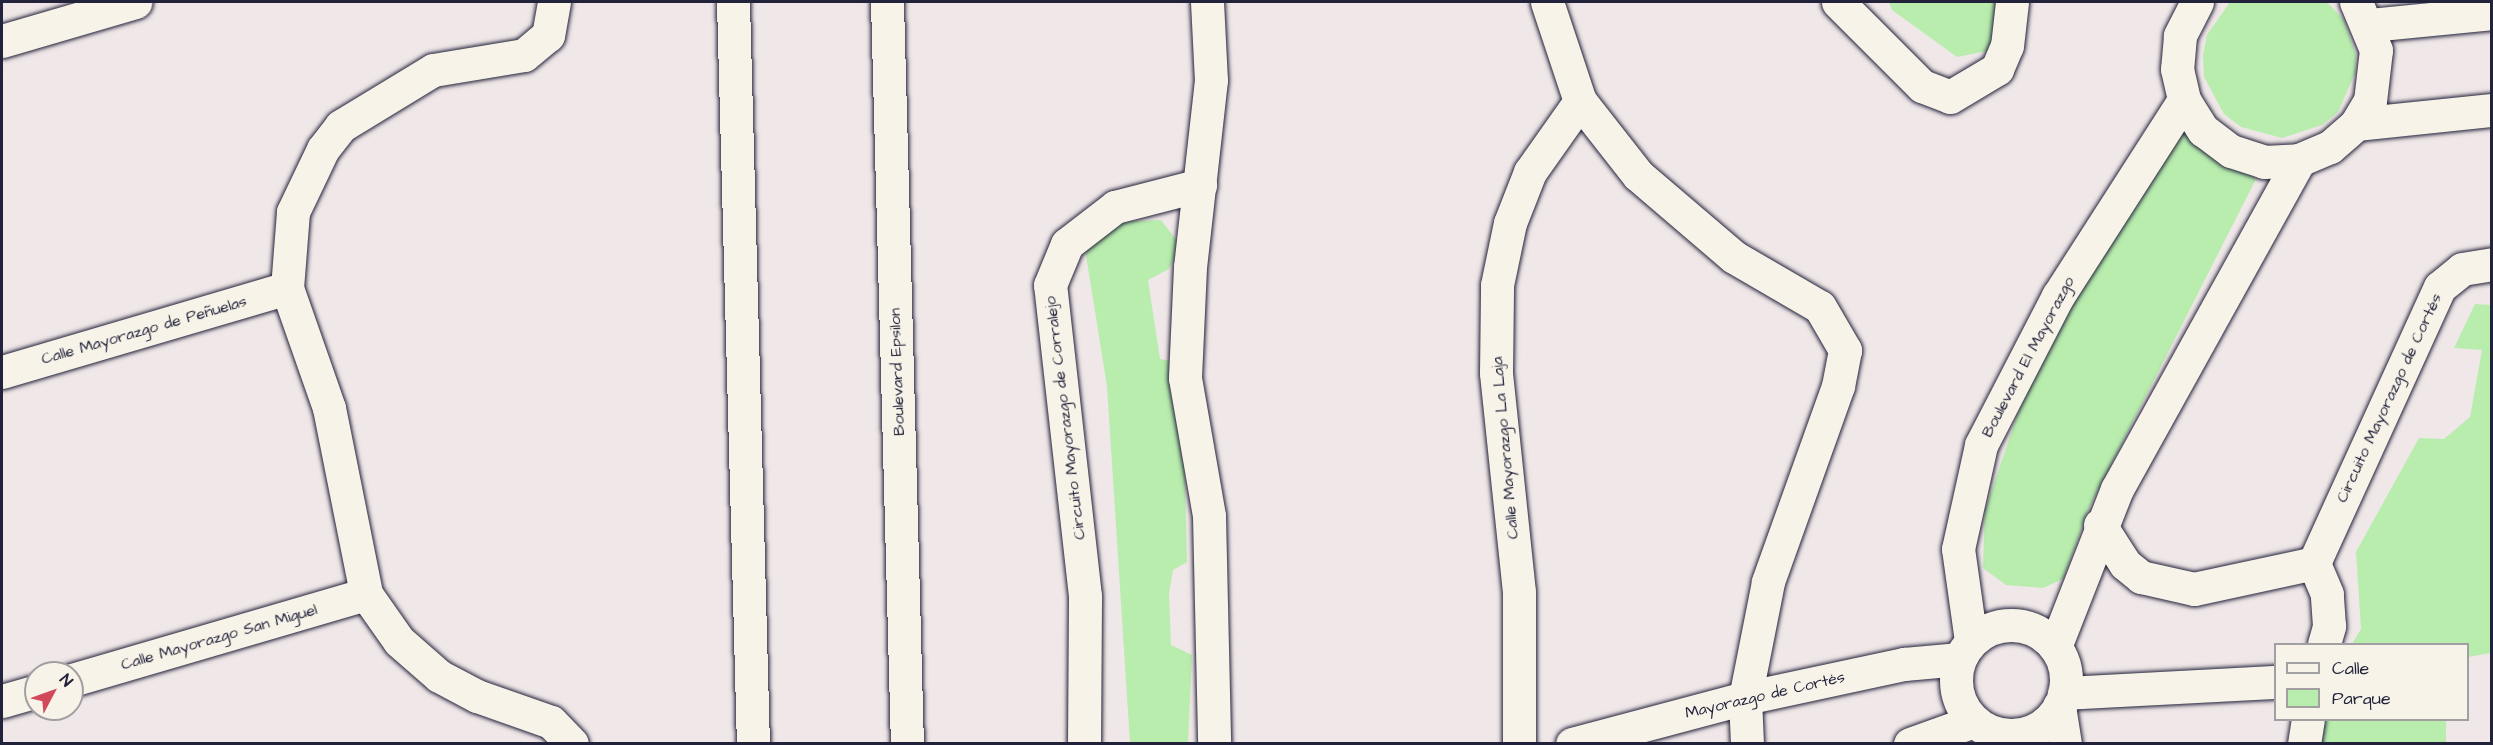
<!DOCTYPE html>
<meta charset="utf-8">
<style>
body{margin:0}
#map{position:relative;width:2493px;height:745px;overflow:hidden;background:#f0e7e8;font-family:"Architects Daughter",sans-serif}
div>[style]{position:absolute}
[style*='--x']{left:calc(var(--x)*1px);top:calc(var(--y)*1px);width:calc(var(--w)*1px);rotate:calc(var(--a)*1deg)}
.green>*{inset:0;background:#b8edae;transform-origin:0 0}
.roads{filter:drop-shadow(0 0 2px #22223b) drop-shadow(0 0 2px #22223b)}
.minor>*{height:33px;margin:-16.5px;padding:0 16.5px;transform-origin:16.5px;border-radius:16.5px;background:#f7f3e8}
.tertiary>*{height:33px;margin:-16.5px;padding:0 16.5px;transform-origin:16.5px;border-radius:16.5px;background:#f7f3e8}
.tertiary>.ring{margin:-16.5px;padding:0;box-sizing:content-box;background:none;border:33px solid #f7f3e8;border-radius:50%}
span{translate:-50% -50%;white-space:nowrap;text-align:center;line-height:1.15;-webkit-text-stroke:4.5px #f7f3e8;paint-order:stroke}
.street-label{font-size:16px;color:#22223b}
.frame{position:absolute;inset:0;border:3px solid #22223b;pointer-events:none}
.legend{position:absolute;left:2274px;top:643px;width:195px;height:78px;box-sizing:border-box;background:#f7f3e8;border:2px solid #a29fa3;margin:0;padding:8px 10px;list-style:none;font-size:18px;color:#22223b}
.legend li{display:flex;align-items:center;gap:12px;height:30px}
.legend b{width:30px;border:2px solid #a29fa3}
.north{position:absolute;left:24px;top:661px;width:60px;height:60px;box-sizing:border-box;background:#f7f3e8;border:2px solid #a29fa3;border-radius:50%;rotate:49deg;font-size:16px;font-weight:700;line-height:24px;text-align:center;color:#22223b}
.north::after{content:'';display:block;margin:auto;width:21px;height:27px;background:#d1495b;clip-path:polygon(50% 0,100% 100%,50% 72%,0 100%)}
</style>
<div id="map">
<div class="green">
<div style="clip-path:polygon(1889px 2px,2000px 2px,1992px 50px,1957px 57px,1892px 10px)"></div>
<div style="clip-path:polygon(2230px 2px,2327px 2px,2344px 20px,2356px 55px,2355px 73px,2338px 112px,2322px 125px,2282px 138px,2241px 127px,2224px 114px,2204px 77px,2203px 56px,2207px 35px)"></div>
<div style="clip-path:polygon(2178px 128px,2256px 179px,2090px 506px,2063px 579px,2043px 588px,2006px 585px,1983px 568px,1985px 510px,2030px 378px,2073px 296px)"></div>
<div style="clip-path:polygon(1161px 220px,1177px 241px,1175px 256px,1169px 269px,1148px 280px,1160px 359px,1175px 362px,1184px 436px,1187px 562px,1173px 570px,1169px 594px,1171px 645px,1192px 655px,1188px 743px,1130px 743px,1107px 386px,1085px 249px,1120px 222px)"></div>
<div style="clip-path:polygon(2475px 304px,2492px 305px,2491px 653px,2468px 657px,2468px 644px,2352px 644px,2361px 629px,2356px 552px,2419px 438px,2444px 439px,2470px 417px,2482px 350px,2454px 348px)"></div>
<div style="left:2315px;top:720px;width:131px;height:25px"></div>
</div>
<div class="roads">
<div class="minor">
<div style="--x:554;--y:2;--w:34;--a:100"></div>
<div style="--x:548;--y:35;--w:31;--a:140"></div>
<div style="--x:524;--y:55;--w:92;--a:170.6"></div>
<div style="--x:433;--y:70;--w:108;--a:148.7"></div>
<div style="--x:341;--y:126;--w:29;--a:128"></div>
<div style="--x:323;--y:149;--w:70;--a:115.5"></div>
<div style="--x:293;--y:212;--w:76;--a:94.5"></div>
<div style="--x:287;--y:288;--w:127;--a:70.7"></div>
<div style="--x:329;--y:408;--w:190;--a:78.7"></div>
<div style="--x:366;--y:594;--w:57;--a:54.9"></div>
<div style="--x:399;--y:641;--w:53;--a:41.2"></div>
<div style="--x:439;--y:676;--w:43;--a:27.8"></div>
<div style="--x:477;--y:696;--w:78;--a:19.4"></div>
<div style="--x:551;--y:722;--w:30;--a:46"></div>
<div style="--x:1207;--y:2;--w:78;--a:87.1"></div>
<div style="--x:1211;--y:80;--w:188;--a:96.4"></div>
<div style="--x:1190;--y:267;--w:111;--a:92.6"></div>
<div style="--x:1185;--y:378;--w:140;--a:80.1"></div>
<div style="--x:1209;--y:516;--w:228;--a:88.7"></div>
<div style="--x:1547;--y:2;--w:104;--a:71.6"></div>
<div style="--x:1580;--y:101;--w:94;--a:51.9"></div>
<div style="--x:1638;--y:175;--w:126;--a:40.5"></div>
<div style="--x:1734;--y:257;--w:99;--a:30.2"></div>
<div style="--x:1820;--y:307;--w:50;--a:59.8"></div>
<div style="--x:1845;--y:350;--w:37;--a:101"></div>
<div style="--x:1838;--y:386;--w:208;--a:109.7"></div>
<div style="--x:1768;--y:582;--w:118;--a:101.2"></div>
<div style="--x:1745;--y:698;--w:46;--a:87.5"></div>
<div style="--x:1838;--y:2;--w:119;--a:45"></div>
<div style="--x:1922;--y:86;--w:30;--a:21"></div>
<div style="--x:1950;--y:97;--w:55;--a:-30.8"></div>
<div style="--x:1997;--y:69;--w:25;--a:-67"></div>
<div style="--x:2007;--y:46;--w:44;--a:-83.5"></div>
<div style="--x:2;--y:41;--w:139;--a:-16.3"></div>
<div style="--x:2;--y:372;--w:297;--a:-16.4"></div>
<div style="--x:2100;--y:525;--w:46;--a:57.3"></div>
<div style="--x:2125;--y:564;--w:21;--a:39"></div>
<div style="--x:2141;--y:577;--w:54;--a:12.8"></div>
<div style="--x:2194;--y:589;--w:123;--a:-12.2"></div>
<div style="--x:2324;--y:644;--w:19;--a:-74"></div>
<div style="--x:2329;--y:626;--w:32;--a:-94"></div>
<div style="--x:2327;--y:594;--w:34;--a:-113"></div>
<div style="--x:2314;--y:563;--w:303;--a:-65.5"></div>
<div style="--x:2440;--y:287;--w:28;--a:-39"></div>
<div style="--x:2462;--y:269;--w:30;--a:-9"></div>
<div style="--x:72;--y:680;--w:306;--a:-16.3"></div>
<div style="--x:2064;--y:693;--w:212;--a:-3"></div>
<div style="--x:2;--y:701;--w:35;--a:-16"></div>
<div style="--x:1084;--y:744;--w:148;--a:-89.6"></div>
<div style="--x:1085;--y:596;--w:313;--a:-96.4"></div>
<div style="--x:1050;--y:285;--w:44;--a:-67.5"></div>
<div style="--x:1067;--y:244;--w:61;--a:-37.6"></div>
<div style="--x:1115;--y:207;--w:88;--a:-14.5"></div>
<div style="--x:1519;--y:744;--w:152;--a:-90"></div>
<div style="--x:1519;--y:592;--w:220;--a:-96"></div>
<div style="--x:1496;--y:373;--w:88;--a:-89.3"></div>
<div style="--x:1497;--y:285;--w:63;--a:-78.2"></div>
<div style="--x:1510;--y:223;--w:55;--a:-68.6"></div>
<div style="--x:1530;--y:172;--w:87;--a:-54.8"></div>
<div style="--x:1572;--y:744;--w:179;--a:-14.9"></div>
<div style="--x:1745;--y:698;--w:163;--a:-12.1"></div>
<div style="--x:1904;--y:664;--w:56;--a:-5.1"></div>
<div style="--x:1910;--y:744;--w:68;--a:-19.8"></div>
<div style="--x:2304;--y:744;--w:24;--a:-81"></div>
</div>
<div class="tertiary">
<div style="--x:733;--y:2;--w:742;--a:88.46"></div>
<div style="--x:887;--y:2;--w:742;--a:88.46"></div>
<div style="--x:2197;--y:2;--w:38;--a:117"></div>
<div style="--x:2180;--y:36;--w:33;--a:95"></div>
<div style="--x:2177;--y:69;--w:32;--a:77"></div>
<div style="--x:2184;--y:100;--w:36;--a:58"></div>
<div style="--x:2203;--y:130;--w:35;--a:37"></div>
<div style="--x:2231;--y:151;--w:35;--a:18"></div>
<div style="--x:2264;--y:162;--w:35;--a:-3"></div>
<div style="--x:2299;--y:160;--w:34;--a:-23"></div>
<div style="--x:2330;--y:147;--w:35;--a:-41"></div>
<div style="--x:2356;--y:124;--w:27;--a:-59"></div>
<div style="--x:2370;--y:101;--w:51;--a:-83.3"></div>
<div style="--x:2376;--y:50;--w:52;--a:-112.6"></div>
<div style="--x:2370;--y:25;--w:123;--a:-5.6"></div>
<div style="--x:2356;--y:124;--w:137;--a:-5.9"></div>
<div class="ring" style="left:1956px;top:625px;width:77px;height:77px"></div>
<div style="--x:1971;--y:641;--w:93;--a:-98"></div>
<div style="--x:1958;--y:549;--w:107;--a:-77.5"></div>
<div style="--x:1981;--y:445;--w:168;--a:-62.7"></div>
<div style="--x:2058;--y:296;--w:233;--a:-57.3"></div>
<div style="--x:2055;--y:647;--w:170;--a:-68.6"></div>
<div style="--x:2117;--y:489;--w:376;--a:-61"></div>
<div style="--x:2059;--y:706;--w:38;--a:81"></div>
</div>
</div>
<div class="street-label">
<span style="left:144px;top:330px;rotate:-16deg">Calle Mayorazgo de Peñuelas</span>
<span style="left:2028px;top:357px;rotate:-62deg">Boulevard El Mayorazgo</span>
<span style="left:897px;top:372px;rotate:-92deg">Boulevard Epsilon</span>
<span style="left:2389px;top:398px;rotate:-65deg">Circuito Mayorazgo de Cortés</span>
<span style="left:1065px;top:418px;rotate:-97deg">Circuito Mayorazgo de Corralejo</span>
<span style="left:1505px;top:448px;rotate:-95deg">Calle Mayorazgo La Laja</span>
<span style="left:219px;top:637px;rotate:-16deg">Calle Mayorazgo San Miguel</span>
<span style="left:1765px;top:695px;rotate:-13deg">Mayorazgo de Cortés</span>
</div>
<div class="frame"></div>
<ul class="legend">
<li><b style="height:8px;background:#f7f3e8"></b>Calle</li>
<li><b style="height:16px;background:#b8edae"></b>Parque</li>
</ul>
<div class="north">N</div>
</div>
